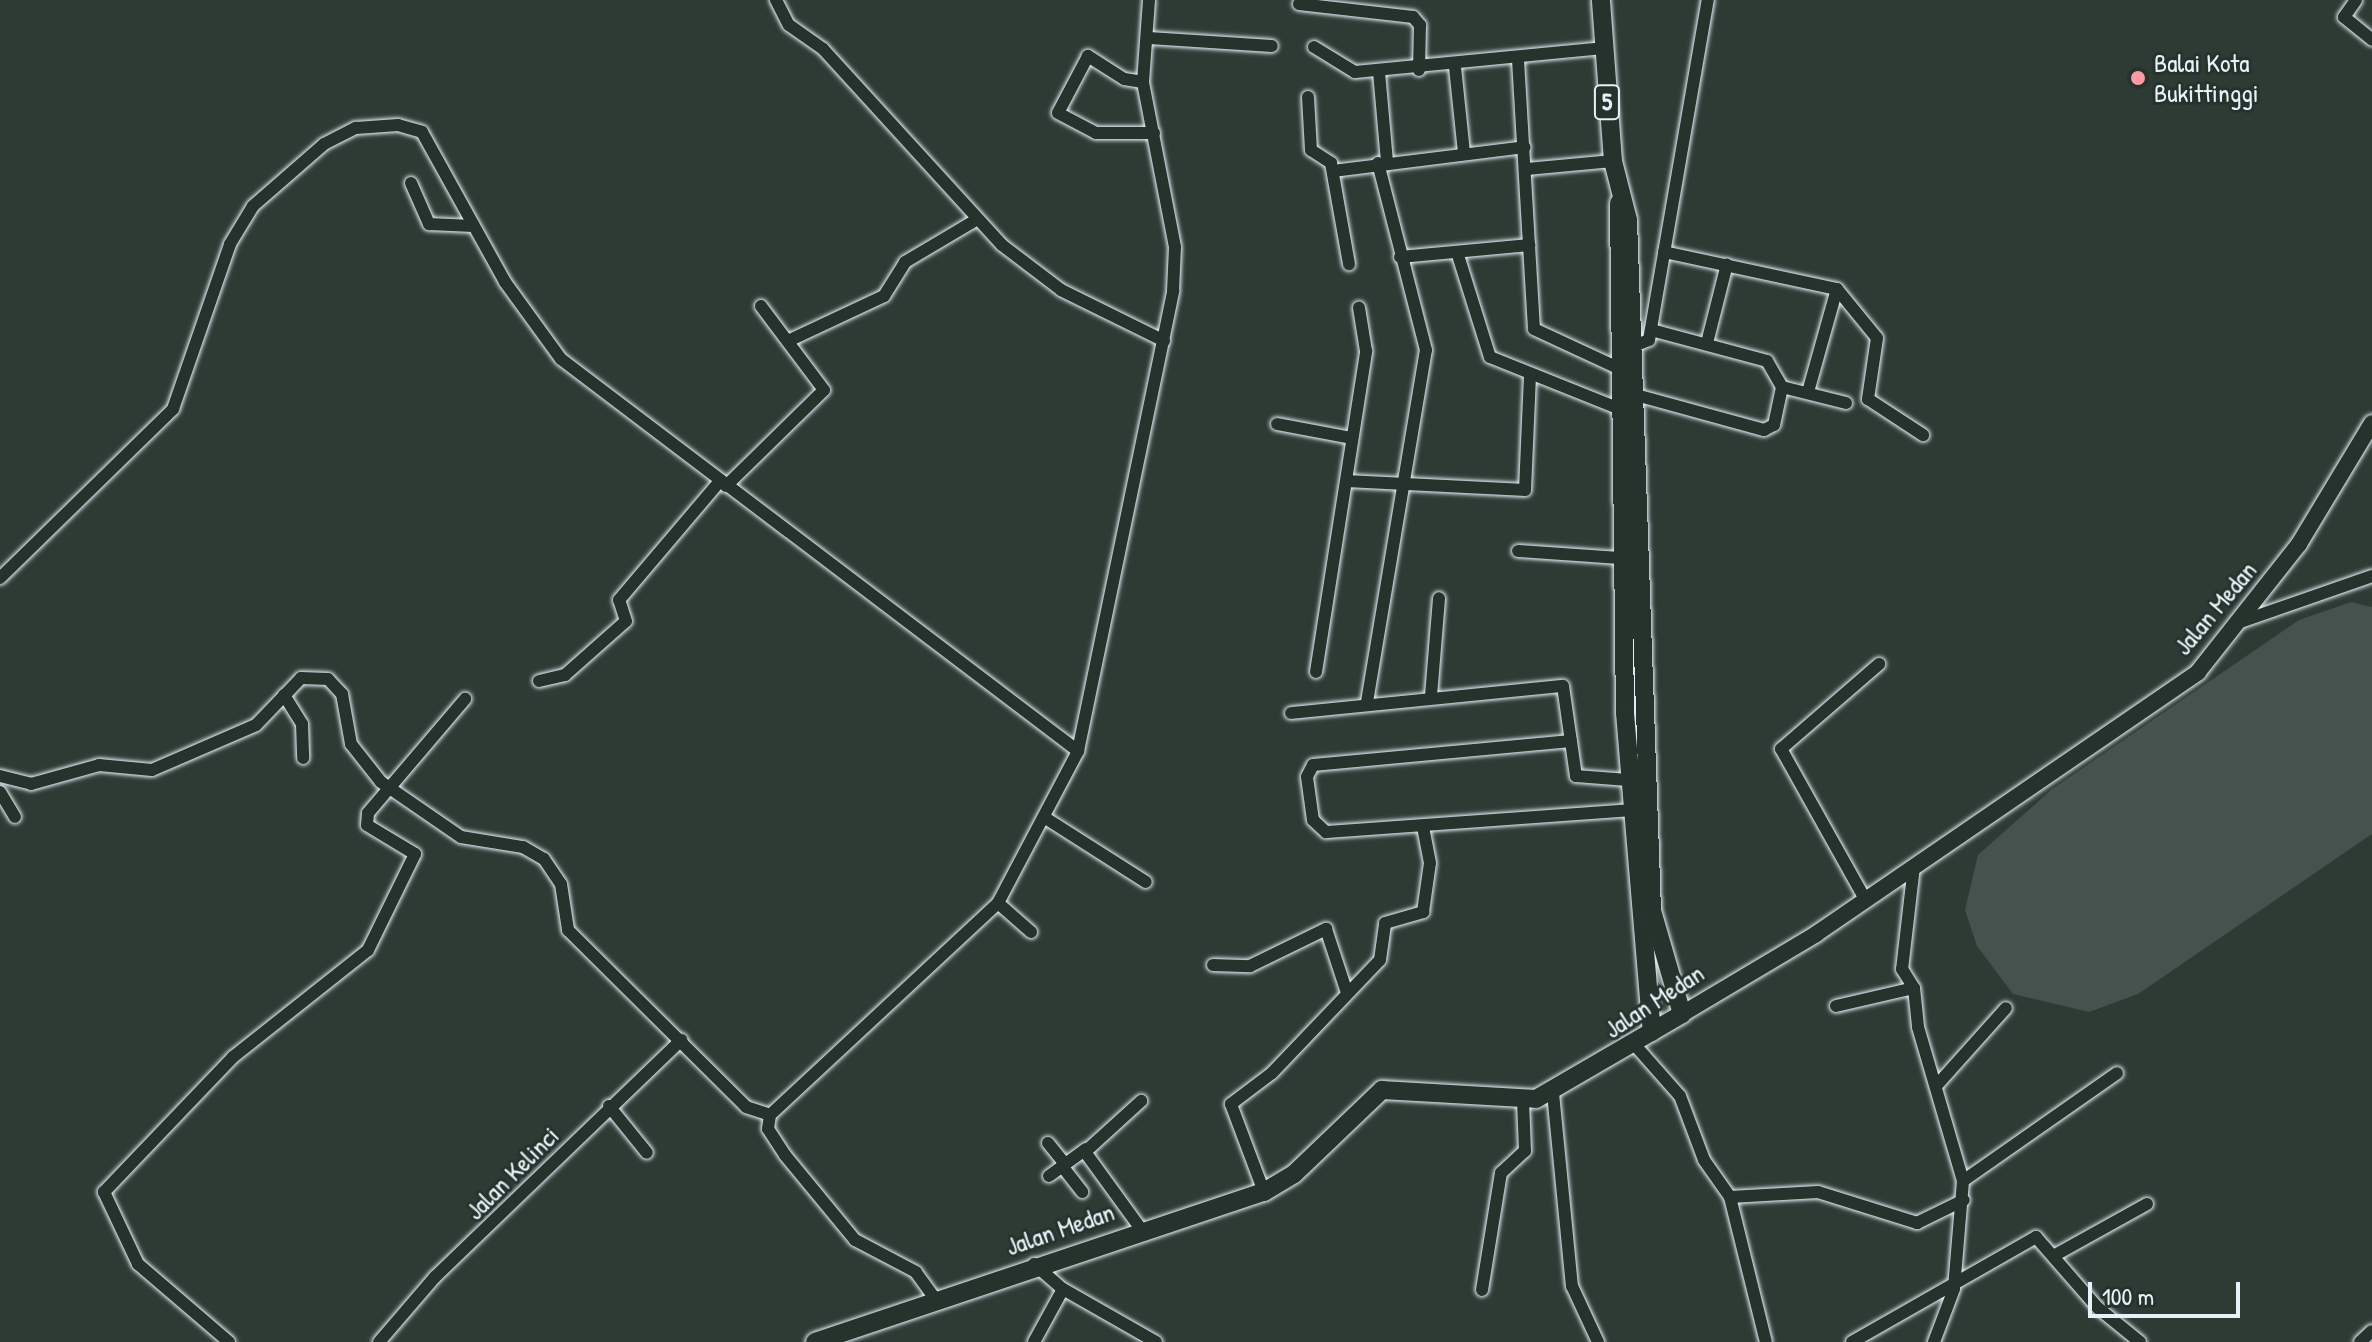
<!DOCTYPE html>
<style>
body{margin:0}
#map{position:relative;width:2372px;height:1342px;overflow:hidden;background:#2e3b35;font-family:"Patrick Hand",sans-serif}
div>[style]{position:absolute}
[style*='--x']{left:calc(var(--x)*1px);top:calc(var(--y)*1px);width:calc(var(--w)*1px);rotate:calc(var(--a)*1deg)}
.green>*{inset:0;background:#45524e}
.roads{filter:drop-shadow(0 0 2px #e8f1f8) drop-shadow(0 0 2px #e8f1f8)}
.minor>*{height:12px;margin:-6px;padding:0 6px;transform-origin:6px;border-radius:6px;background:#26332d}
.major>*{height:16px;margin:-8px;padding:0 8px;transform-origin:8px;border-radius:8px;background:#26332d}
.highway>*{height:18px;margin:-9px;padding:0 9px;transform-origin:9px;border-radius:9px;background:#26332d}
.dots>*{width:22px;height:22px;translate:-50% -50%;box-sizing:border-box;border:4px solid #26332d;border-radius:50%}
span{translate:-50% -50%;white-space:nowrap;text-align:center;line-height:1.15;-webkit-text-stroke:6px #26332d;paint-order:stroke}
.shield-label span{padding:2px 6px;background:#26332d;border:2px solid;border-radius:6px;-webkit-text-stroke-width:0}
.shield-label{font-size:24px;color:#e8f1f8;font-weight:700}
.poi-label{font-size:26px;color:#e8f1f8}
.left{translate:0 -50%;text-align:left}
.street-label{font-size:26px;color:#e8f1f8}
.scale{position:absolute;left:2088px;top:1282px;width:152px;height:36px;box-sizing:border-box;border:4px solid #e8f1f8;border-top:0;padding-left:10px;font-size:24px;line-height:28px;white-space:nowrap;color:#e8f1f8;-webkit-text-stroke:6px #26332d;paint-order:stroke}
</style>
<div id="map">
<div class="green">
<div style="clip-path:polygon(2351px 602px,2372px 607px,2372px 834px,2138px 994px,2089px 1012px,2013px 994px,1977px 946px,1965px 910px,1978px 855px,2051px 790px,2299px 620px)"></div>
</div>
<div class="roads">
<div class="minor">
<div style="--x:776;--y:0;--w:28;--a:63"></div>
<div style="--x:789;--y:25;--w:42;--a:35.2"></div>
<div style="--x:823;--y:49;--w:265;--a:47.6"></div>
<div style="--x:1002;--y:245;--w:74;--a:37.3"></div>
<div style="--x:1061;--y:290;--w:115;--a:26.3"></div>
<div style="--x:2356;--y:0;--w:21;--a:125"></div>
<div style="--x:2344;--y:17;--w:36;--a:39"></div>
<div style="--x:1299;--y:4;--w:115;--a:6.5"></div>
<div style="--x:1413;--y:17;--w:11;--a:49"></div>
<div style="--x:1420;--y:25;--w:45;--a:91.3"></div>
<div style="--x:1149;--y:38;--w:123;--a:3.7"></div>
<div style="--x:1314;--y:47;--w:48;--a:31.4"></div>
<div style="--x:1355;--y:72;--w:249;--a:-5.5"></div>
<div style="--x:1518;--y:60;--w:269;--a:86.6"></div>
<div style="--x:1534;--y:329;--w:95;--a:24.9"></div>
<div style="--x:1455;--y:67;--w:86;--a:84"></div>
<div style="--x:1379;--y:72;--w:90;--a:84.9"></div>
<div style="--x:1143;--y:82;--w:19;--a:-171"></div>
<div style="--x:1124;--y:79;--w:43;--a:-147.4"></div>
<div style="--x:1088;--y:56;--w:64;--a:117.8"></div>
<div style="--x:1058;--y:113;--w:43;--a:27.8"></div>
<div style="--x:1096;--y:133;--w:58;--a:0"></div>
<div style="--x:1308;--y:97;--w:53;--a:86.8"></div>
<div style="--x:1311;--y:150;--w:24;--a:33"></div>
<div style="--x:1331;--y:163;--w:103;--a:79.9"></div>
<div style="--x:1527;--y:169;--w:86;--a:-5.3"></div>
<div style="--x:1333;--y:171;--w:193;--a:-7.1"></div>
<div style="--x:411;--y:183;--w:45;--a:66.3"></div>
<div style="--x:429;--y:224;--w:44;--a:2.6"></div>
<div style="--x:1457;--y:252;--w:110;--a:72.6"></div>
<div style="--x:1490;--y:357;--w:140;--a:21.8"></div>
<div style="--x:1664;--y:252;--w:177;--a:12.1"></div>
<div style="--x:1837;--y:289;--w:63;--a:50.8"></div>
<div style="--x:1877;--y:338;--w:62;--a:98.4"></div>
<div style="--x:1868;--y:399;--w:66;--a:33.2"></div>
<div style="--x:1400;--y:257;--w:130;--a:-5.3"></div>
<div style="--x:788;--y:341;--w:106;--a:-25.1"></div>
<div style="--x:884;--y:296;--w:40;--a:-58"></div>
<div style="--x:905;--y:262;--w:82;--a:-30.6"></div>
<div style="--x:1707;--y:343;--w:81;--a:-75.8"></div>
<div style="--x:1634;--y:346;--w:16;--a:-22"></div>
<div style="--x:1649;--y:340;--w:345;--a:-80.2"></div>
<div style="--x:1782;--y:387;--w:66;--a:14"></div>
<div style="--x:1808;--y:392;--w:107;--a:-74.3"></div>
<div style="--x:1636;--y:395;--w:133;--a:15.3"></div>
<div style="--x:1764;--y:430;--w:11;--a:-27"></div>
<div style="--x:1774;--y:425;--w:39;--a:-78"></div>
<div style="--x:1782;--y:387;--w:30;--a:-120"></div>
<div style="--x:1767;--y:361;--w:120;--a:-165"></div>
<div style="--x:1277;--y:424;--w:76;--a:10.6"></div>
<div style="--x:1347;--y:481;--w:178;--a:2.9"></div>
<div style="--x:1525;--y:490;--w:116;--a:-87.5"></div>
<div style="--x:726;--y:486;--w:137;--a:-44.4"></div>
<div style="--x:824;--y:390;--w:105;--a:-126.9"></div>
<div style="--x:1518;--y:551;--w:103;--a:3.9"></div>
<div style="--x:0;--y:578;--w:242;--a:-44.3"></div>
<div style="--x:173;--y:409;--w:175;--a:-70.9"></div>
<div style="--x:230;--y:244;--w:44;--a:-58.8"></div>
<div style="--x:253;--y:206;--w:94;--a:-41.1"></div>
<div style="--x:324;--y:144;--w:36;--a:-27"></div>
<div style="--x:356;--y:128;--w:42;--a:-4.1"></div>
<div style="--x:398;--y:125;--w:25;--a:16"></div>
<div style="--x:422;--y:132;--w:171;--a:61"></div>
<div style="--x:505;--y:282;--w:95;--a:54"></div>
<div style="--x:561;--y:359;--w:649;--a:37.17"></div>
<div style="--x:2240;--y:622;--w:140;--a:-19.2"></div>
<div style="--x:1316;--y:672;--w:325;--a:-81.1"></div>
<div style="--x:1366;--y:351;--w:44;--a:-99.2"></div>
<div style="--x:539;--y:681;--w:27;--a:-13"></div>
<div style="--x:565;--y:675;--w:81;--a:-41.5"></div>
<div style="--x:626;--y:621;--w:22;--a:-108"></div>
<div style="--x:619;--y:600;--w:156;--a:-49.7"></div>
<div style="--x:284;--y:695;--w:34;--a:58"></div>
<div style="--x:302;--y:724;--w:34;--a:88"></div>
<div style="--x:1431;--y:696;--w:98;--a:-85.3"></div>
<div style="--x:1367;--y:702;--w:357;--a:-80.5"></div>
<div style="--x:1426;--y:350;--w:193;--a:-104.4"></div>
<div style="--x:1291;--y:713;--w:273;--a:-5.7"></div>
<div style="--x:1563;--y:686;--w:91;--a:81.8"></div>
<div style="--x:1576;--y:776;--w:52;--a:4.4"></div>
<div style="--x:1571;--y:741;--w:259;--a:174.7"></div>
<div style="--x:1313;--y:765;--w:13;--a:117"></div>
<div style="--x:1307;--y:777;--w:43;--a:82.1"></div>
<div style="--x:1313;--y:820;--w:18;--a:43"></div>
<div style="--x:1326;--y:832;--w:305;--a:-4.1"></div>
<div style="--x:0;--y:776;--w:32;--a:14"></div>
<div style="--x:31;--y:784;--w:71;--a:-15.6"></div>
<div style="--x:99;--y:765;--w:53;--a:5.4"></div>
<div style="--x:152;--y:770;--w:113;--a:-23.4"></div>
<div style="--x:256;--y:725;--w:65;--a:-46.2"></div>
<div style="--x:301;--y:678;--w:27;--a:2"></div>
<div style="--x:328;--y:679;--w:21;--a:47"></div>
<div style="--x:342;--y:694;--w:51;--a:79.8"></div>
<div style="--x:351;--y:744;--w:48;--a:51.7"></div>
<div style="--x:381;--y:782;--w:97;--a:34.5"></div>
<div style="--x:461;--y:837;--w:63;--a:9.2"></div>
<div style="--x:523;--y:847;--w:24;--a:30"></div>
<div style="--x:544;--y:859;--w:30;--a:56"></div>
<div style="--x:561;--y:884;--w:47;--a:81.3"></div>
<div style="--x:568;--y:930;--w:251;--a:44.8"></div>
<div style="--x:746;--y:1107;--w:25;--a:18"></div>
<div style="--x:0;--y:792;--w:29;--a:59"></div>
<div style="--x:1047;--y:819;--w:117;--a:32.5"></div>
<div style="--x:1914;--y:866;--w:104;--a:96.6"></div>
<div style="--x:1902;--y:969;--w:22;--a:58"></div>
<div style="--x:1914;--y:988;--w:39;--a:84"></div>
<div style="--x:1918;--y:1027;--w:160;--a:73.7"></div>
<div style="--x:1963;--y:1181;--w:108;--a:94.8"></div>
<div style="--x:1954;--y:1289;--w:57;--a:110.7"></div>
<div style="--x:1865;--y:899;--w:172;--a:-119.2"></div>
<div style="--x:1781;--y:749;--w:130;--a:-40.9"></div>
<div style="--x:998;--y:903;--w:44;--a:41.3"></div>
<div style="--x:1213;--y:965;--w:37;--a:2"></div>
<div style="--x:1250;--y:966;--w:85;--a:-26"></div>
<div style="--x:1326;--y:929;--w:67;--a:71.8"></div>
<div style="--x:1836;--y:1006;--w:80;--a:-13"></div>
<div style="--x:1634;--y:1044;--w:69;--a:48.5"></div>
<div style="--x:1680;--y:1096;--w:68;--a:69.4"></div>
<div style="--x:1704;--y:1160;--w:45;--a:54.9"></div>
<div style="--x:1730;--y:1197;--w:149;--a:76.1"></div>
<div style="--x:1937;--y:1085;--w:103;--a:-48.1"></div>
<div style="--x:1553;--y:1093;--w:194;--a:84.4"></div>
<div style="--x:1572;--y:1286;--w:62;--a:65.1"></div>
<div style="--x:609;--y:1106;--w:60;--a:51"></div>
<div style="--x:1048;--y:1143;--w:27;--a:51"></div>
<div style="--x:1062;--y:1166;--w:33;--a:52"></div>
<div style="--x:1049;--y:1176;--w:46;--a:-36.1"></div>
<div style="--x:1963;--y:1181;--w:188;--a:-35"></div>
<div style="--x:1264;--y:1192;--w:94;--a:-110.6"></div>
<div style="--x:1231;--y:1104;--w:51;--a:-37.1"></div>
<div style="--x:1272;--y:1073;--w:156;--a:-46.3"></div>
<div style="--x:1380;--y:960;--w:37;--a:-82"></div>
<div style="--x:1385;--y:923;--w:40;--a:-16"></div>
<div style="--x:1423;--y:912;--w:49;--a:-81.9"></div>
<div style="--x:1430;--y:863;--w:38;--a:-101"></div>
<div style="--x:1730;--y:1197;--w:88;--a:-3.3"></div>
<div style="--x:1818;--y:1192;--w:104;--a:17.4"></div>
<div style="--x:1917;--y:1223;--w:52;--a:-26.1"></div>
<div style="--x:1141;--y:1229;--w:95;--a:-126"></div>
<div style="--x:1085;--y:1152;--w:76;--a:-42.3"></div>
<div style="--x:2057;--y:1254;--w:103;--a:-29.1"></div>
<div style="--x:1034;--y:1264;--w:38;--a:41"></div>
<div style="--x:1063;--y:1289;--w:107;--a:29.7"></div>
<div style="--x:1482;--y:1290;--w:119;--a:-80.8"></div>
<div style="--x:1501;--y:1173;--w:33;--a:-43"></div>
<div style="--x:1525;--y:1151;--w:49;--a:-92.3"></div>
<div style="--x:936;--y:1300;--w:34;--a:-126"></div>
<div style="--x:916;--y:1272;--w:69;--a:-152.3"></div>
<div style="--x:855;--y:1240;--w:110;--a:-129.5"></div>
<div style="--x:785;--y:1155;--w:31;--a:-123"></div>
<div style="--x:768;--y:1129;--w:14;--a:-82"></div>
<div style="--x:770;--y:1115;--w:311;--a:-42.9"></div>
<div style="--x:998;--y:903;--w:172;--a:-62.2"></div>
<div style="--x:1078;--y:751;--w:470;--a:-78.3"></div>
<div style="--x:1173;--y:291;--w:44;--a:-87.4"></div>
<div style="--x:1175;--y:247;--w:168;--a:-101"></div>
<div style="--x:1143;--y:82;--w:82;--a:-85.8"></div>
<div style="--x:229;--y:1342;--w:120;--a:-139.4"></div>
<div style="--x:138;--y:1264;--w:80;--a:-115.3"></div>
<div style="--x:104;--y:1192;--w:187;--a:-46.3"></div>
<div style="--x:233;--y:1057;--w:172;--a:-38.4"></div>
<div style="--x:368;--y:950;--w:107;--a:-63.9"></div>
<div style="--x:415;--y:854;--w:56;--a:-148.9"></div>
<div style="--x:367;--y:825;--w:12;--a:-85"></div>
<div style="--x:368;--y:813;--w:150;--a:-49.6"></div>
<div style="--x:379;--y:1342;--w:86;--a:-49.3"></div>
<div style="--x:435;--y:1277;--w:342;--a:-43.9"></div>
<div style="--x:1034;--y:1342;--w:60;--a:-61.3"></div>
<div style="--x:1852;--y:1342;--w:212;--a:-29.7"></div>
<div style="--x:2036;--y:1237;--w:94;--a:48.9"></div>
<div style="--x:2098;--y:1308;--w:54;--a:39"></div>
<div style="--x:2360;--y:1342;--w:16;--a:-43"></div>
</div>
<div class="major">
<div style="--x:1682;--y:1014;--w:156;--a:-30.8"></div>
<div style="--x:1816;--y:934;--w:463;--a:-34.4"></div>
<div style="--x:2198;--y:672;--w:163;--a:-51.7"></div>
<div style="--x:2299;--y:544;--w:141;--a:-58.9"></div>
</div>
<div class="highway">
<div style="--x:1619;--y:203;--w:510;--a:89.33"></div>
<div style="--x:1625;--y:713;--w:320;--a:85.2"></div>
<div style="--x:815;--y:1342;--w:473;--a:-18.5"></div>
<div style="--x:1264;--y:1192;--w:35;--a:-31"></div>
<div style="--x:1294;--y:1174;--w:122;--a:-43.7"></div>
<div style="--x:1382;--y:1090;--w:154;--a:3.3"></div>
<div style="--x:1536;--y:1099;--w:169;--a:-30.2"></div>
<div style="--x:1682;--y:1014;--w:107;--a:-106.2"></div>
<div style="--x:1652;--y:911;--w:691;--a:-91.99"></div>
<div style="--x:1628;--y:220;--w:61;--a:-104.3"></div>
<div style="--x:1613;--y:161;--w:161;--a:-94.3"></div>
</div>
</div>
<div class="dots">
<div style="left:2138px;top:78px;background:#ff9aa2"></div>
</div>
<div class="shield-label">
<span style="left:1607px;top:102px">5</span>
</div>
<div class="poi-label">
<span class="left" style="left:2154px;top:78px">Balai Kota<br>Bukittinggi</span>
</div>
<div class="street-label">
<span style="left:2215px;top:608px;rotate:-50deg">Jalan Medan</span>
<span style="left:1654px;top:1001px;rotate:-33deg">Jalan Medan</span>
<span style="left:512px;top:1173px;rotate:-45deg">Jalan Kelinci</span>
<span style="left:1060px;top:1229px;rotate:-19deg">Jalan Medan</span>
</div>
<div class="scale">100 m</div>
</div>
